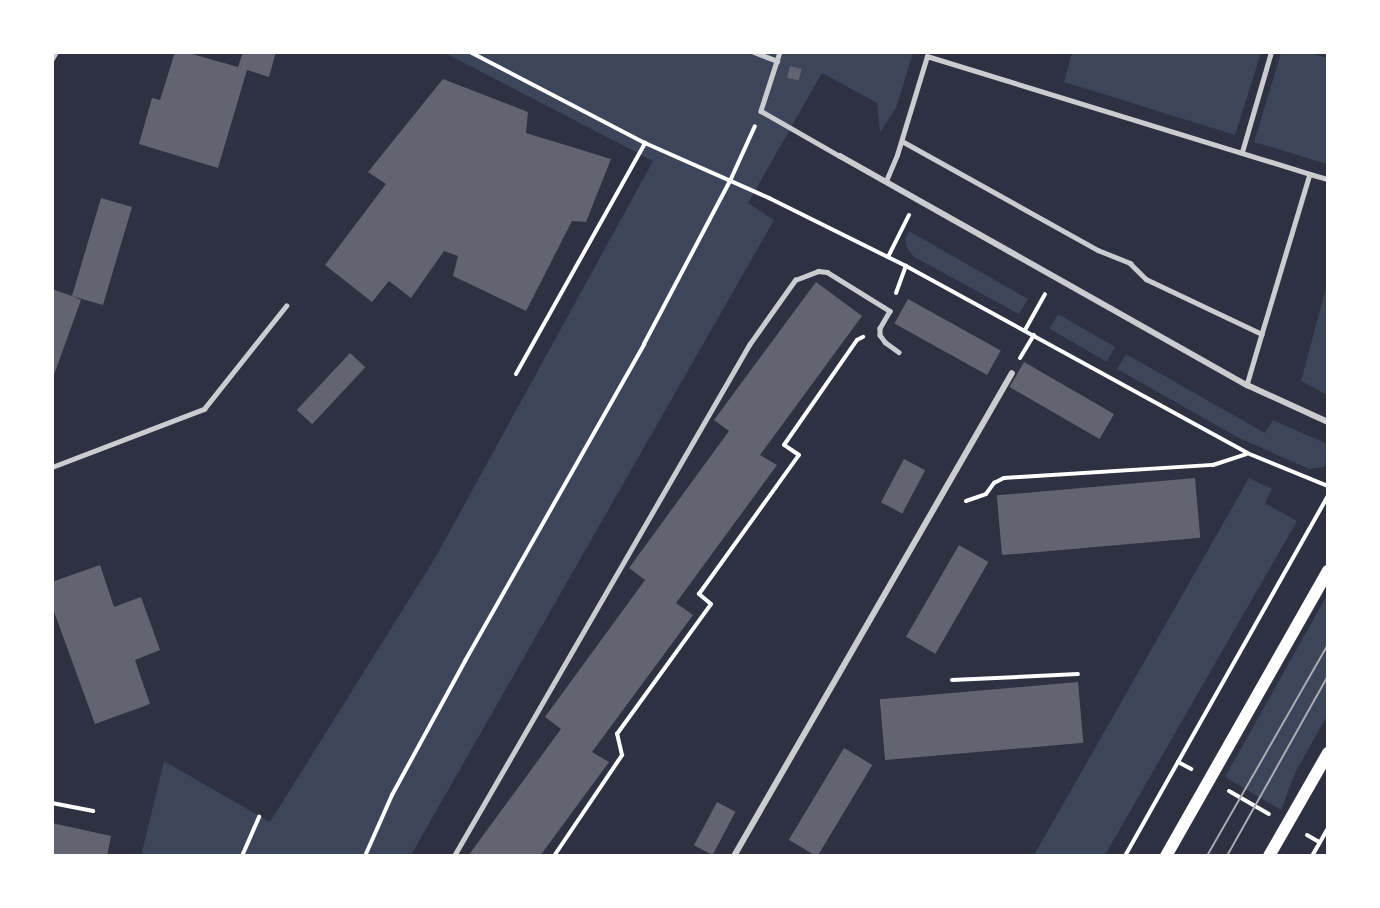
<!DOCTYPE html>
<style>
body{margin:0}
#map{position:relative;width:1380px;height:908px;overflow:hidden;background:#2d3142;font-family:"Asap Condensed",sans-serif}
div>[style]{position:absolute}
[style*='--x']{left:calc(var(--x)*1px);top:calc(var(--y)*1px);width:calc(var(--w)*1px);rotate:calc(var(--a)*1deg)}
.green>*{inset:0;background:#3c4559;transform-origin:0 0}
.building>*{inset:0;background:#626471;transform-origin:0 0}
.path>*{height:4px;margin:-2px;padding:0 2px;transform-origin:2px;border-radius:2px;background:#fff}
.service>*{height:4.5px;margin:-2.25px;padding:0 2.25px;transform-origin:2.25px;border-radius:2.25px;background:#caccd0}
.minor>*{height:6px;margin:-3px;padding:0 3px;transform-origin:3px;border-radius:3px;background:#caccd0}
.secondary>*{height:12px;margin:-6px;padding:0 6px;transform-origin:6px;border-radius:6px;background:#fff}
.tram>*{height:1.5px;margin:-0.75px;padding:0 0.75px;transform-origin:0.75px;border-radius:0.75px;background:#abadb3}
span{translate:-50% -50%;white-space:nowrap;text-align:center;line-height:1.15;-webkit-text-stroke:6px #fff;paint-order:stroke}
.frame{position:absolute;inset:0;border:54px solid #fff;pointer-events:none}
</style>
<div id="map">
<div class="green">
<div style="clip-path:polygon(445px 53px,913px 53px,896px 108px,880px 132px,877px 103px,822px 73px,748px 203px,774px 220px,411px 855px,141px 856px,164px 761px,270px 822px,435px 558px,653px 161px)"></div>
<div style="clip-path:polygon(1072px 53px,1072px 52px,1261px 53px,1235px 135px,1064px 82px)"></div>
<div style="clip-path:polygon(1281px 53px,1310px 53px,1327px 58px,1327px 164px,1254px 142px)"></div>
<div style="clip-path:polygon(909px 231px,1028px 299px,1019px 314px,914px 257px,907px 248px,905px 239px)"></div>
<div style="clip-path:polygon(1327px 284px,1327px 395px,1301px 381px)"></div>
<div style="left:1058px;top:314px;width:66px;height:17px;rotate:30deg"></div>
<div style="clip-path:polygon(1126px 354px,1265px 433px,1273px 420px,1327px 444px,1327px 460px,1324px 467px,1309px 469px,1237px 437px,1117px 369px)"></div>
<div style="clip-path:polygon(1249px 478px,1272px 489px,1265px 503px,1297px 521px,1105px 855px,1034px 855px)"></div>
<div style="clip-path:polygon(1327px 595px,1327px 716px,1296px 771px,1281px 810px,1225px 777px)"></div>
</div>
<div class="building">
<div style="clip-path:polygon(175px 52px,185px 52px,238px 67px,243px 52px,276px 52px,269px 77px,247px 70px,218px 168px,139px 144px,152px 98px,160px 100px)"></div>
<div style="left:790px;top:66px;width:12px;height:12px;rotate:14deg"></div>
<div style="clip-path:polygon(443px 79px,528px 112px,526px 133px,611px 159px,586px 222px,572px 221px,526px 311px,453px 276px,458px 256px,444px 251px,411px 298px,389px 281px,372px 302px,325px 265px,386px 184px,368px 172px)"></div>
<div style="clip-path:polygon(101px 198px,132px 207px,103px 305px,72px 296px,81px 300px,52px 380px,52px 289px,72px 296px)"></div>
<div style="clip-path:polygon(816px 282px,862px 316px,760px 455px,777px 465px,676px 603px,693px 615px,592px 752px,609px 762px,540px 856px,468px 856px,561px 729px,545px 717px,645px 580px,629px 568px,729px 431px,714px 420px)"></div>
<div style="left:908px;top:299px;width:106px;height:28px;rotate:29deg"></div>
<div style="left:350px;top:353px;width:21px;height:78px;rotate:43deg"></div>
<div style="left:1024px;top:362px;width:104px;height:29px;rotate:30deg"></div>
<div style="left:904px;top:459px;width:24px;height:49px;rotate:28deg"></div>
<div style="left:1195px;top:478px;width:60px;height:199px;rotate:85deg"></div>
<div style="left:959px;top:545px;width:34px;height:106px;rotate:30deg"></div>
<div style="clip-path:polygon(100px 565px,114px 607px,141px 597px,160px 650px,135px 660px,150px 704px,95px 724px,52px 606px,52px 582px)"></div>
<div style="left:1078px;top:682px;width:61px;height:199px;rotate:85deg"></div>
<div style="left:844px;top:748px;width:33px;height:107px;rotate:31deg"></div>
<div style="left:717px;top:802px;width:21px;height:49px;rotate:28deg"></div>
<div style="clip-path:polygon(52px 823px,111px 836px,107px 856px,52px 856px)"></div>
</div>
<div class="path">
<div style="--x:470;--y:52;--w:197;--a:27.5"></div>
<div style="--x:645;--y:143;--w:136;--a:23.9"></div>
<div style="--x:769;--y:198;--w:153;--a:26.4"></div>
<div style="--x:906;--y:266;--w:389;--a:28.7"></div>
<div style="--x:1247;--y:453;--w:87;--a:22.2"></div>
<div style="--x:888;--y:257;--w:47;--a:-63.4"></div>
<div style="--x:896;--y:293;--w:29;--a:-70"></div>
<div style="--x:1025;--y:330;--w:41;--a:-60.9"></div>
<div style="--x:1020;--y:358;--w:27;--a:-59"></div>
<div style="--x:516;--y:374;--w:265;--a:-60.8"></div>
<div style="--x:966;--y:501;--w:21;--a:-19"></div>
<div style="--x:986;--y:494;--w:14;--a:-54"></div>
<div style="--x:994;--y:483;--w:11;--a:-27"></div>
<div style="--x:1004;--y:478;--w:209;--a:-3.6"></div>
<div style="--x:1213;--y:465;--w:35;--a:-18"></div>
<div style="--x:952;--y:680;--w:126;--a:-2.7"></div>
<div style="--x:1178;--y:762;--w:15;--a:28"></div>
<div style="--x:1229;--y:791;--w:46;--a:29.9"></div>
<div style="--x:52;--y:803;--w:42;--a:11"></div>
<div style="--x:1307;--y:835;--w:14;--a:30"></div>
<div style="--x:242;--y:856;--w:43;--a:-66.4"></div>
<div style="--x:365;--y:856;--w:67;--a:-66.1"></div>
<div style="--x:392;--y:795;--w:153;--a:-61.4"></div>
<div style="--x:465;--y:661;--w:364;--a:-60.5"></div>
<div style="--x:644;--y:344;--w:184;--a:-62.2"></div>
<div style="--x:730;--y:181;--w:60;--a:-65.6"></div>
<div style="--x:554;--y:856;--w:122;--a:-56"></div>
<div style="--x:622;--y:755;--w:22;--a:-103"></div>
<div style="--x:617;--y:734;--w:160;--a:-54.1"></div>
<div style="--x:711;--y:604;--w:16;--a:-140"></div>
<div style="--x:699;--y:594;--w:171;--a:-54.3"></div>
<div style="--x:799;--y:455;--w:18;--a:-146"></div>
<div style="--x:784;--y:445;--w:128;--a:-55.2"></div>
<div style="--x:857;--y:340;--w:7;--a:-27"></div>
<div style="--x:1125;--y:856;--w:414;--a:-60.6"></div>
<div style="--x:1312;--y:856;--w:32;--a:-60"></div>
</div>
<div class="service">
<div style="--x:754;--y:52;--w:25;--a:21"></div>
<div style="--x:780;--y:52;--w:62;--a:107.9"></div>
<div style="--x:761;--y:111;--w:91;--a:29.7"></div>
<div style="--x:902;--y:141;--w:224;--a:29.1"></div>
<div style="--x:1098;--y:250;--w:35;--a:22"></div>
<div style="--x:1130;--y:263;--w:23;--a:45"></div>
<div style="--x:1146;--y:279;--w:128;--a:25.4"></div>
<div style="--x:1262;--y:334;--w:53;--a:106.4"></div>
<div style="--x:1242;--y:152;--w:104;--a:-73.8"></div>
<div style="--x:1310;--y:174;--w:19;--a:16"></div>
<div style="--x:886;--y:181;--w:28;--a:-67"></div>
<div style="--x:897;--y:155;--w:103;--a:-73.1"></div>
<div style="--x:927;--y:56;--w:401;--a:17.1"></div>
<div style="--x:1310;--y:174;--w:167;--a:106.7"></div>
<div style="--x:52;--y:467;--w:163;--a:-20.9"></div>
<div style="--x:204;--y:409;--w:132;--a:-51.5"></div>
<div style="--x:454;--y:856;--w:590;--a:-60"></div>
<div style="--x:749;--y:345;--w:80;--a:-54.7"></div>
<div style="--x:795;--y:280;--w:25;--a:-21"></div>
<div style="--x:818;--y:271;--w:9;--a:6"></div>
<div style="--x:827;--y:272;--w:74;--a:31.8"></div>
<div style="--x:890;--y:311;--w:20;--a:120"></div>
<div style="--x:880;--y:328;--w:7;--a:90"></div>
<div style="--x:880;--y:335;--w:9;--a:54"></div>
<div style="--x:885;--y:342;--w:17;--a:36"></div>
</div>
<div class="minor">
<div style="--x:52;--y:59;--w:8;--a:-60"></div>
<div style="--x:840;--y:156;--w:467;--a:29.4"></div>
<div style="--x:1247;--y:385;--w:89;--a:24.6"></div>
<div style="--x:734;--y:856;--w:557;--a:-60.08"></div>
</div>
<div class="secondary">
<div style="--x:1166;--y:856;--w:328;--a:-60.4"></div>
<div style="--x:1269;--y:856;--w:119;--a:-60.2"></div>
</div>
<div class="tram">
<div style="--x:1207;--y:856;--w:243;--a:-60.2"></div>
<div style="--x:1227;--y:856;--w:206;--a:-60.7"></div>
</div>
<div class="frame"></div>
</div>
